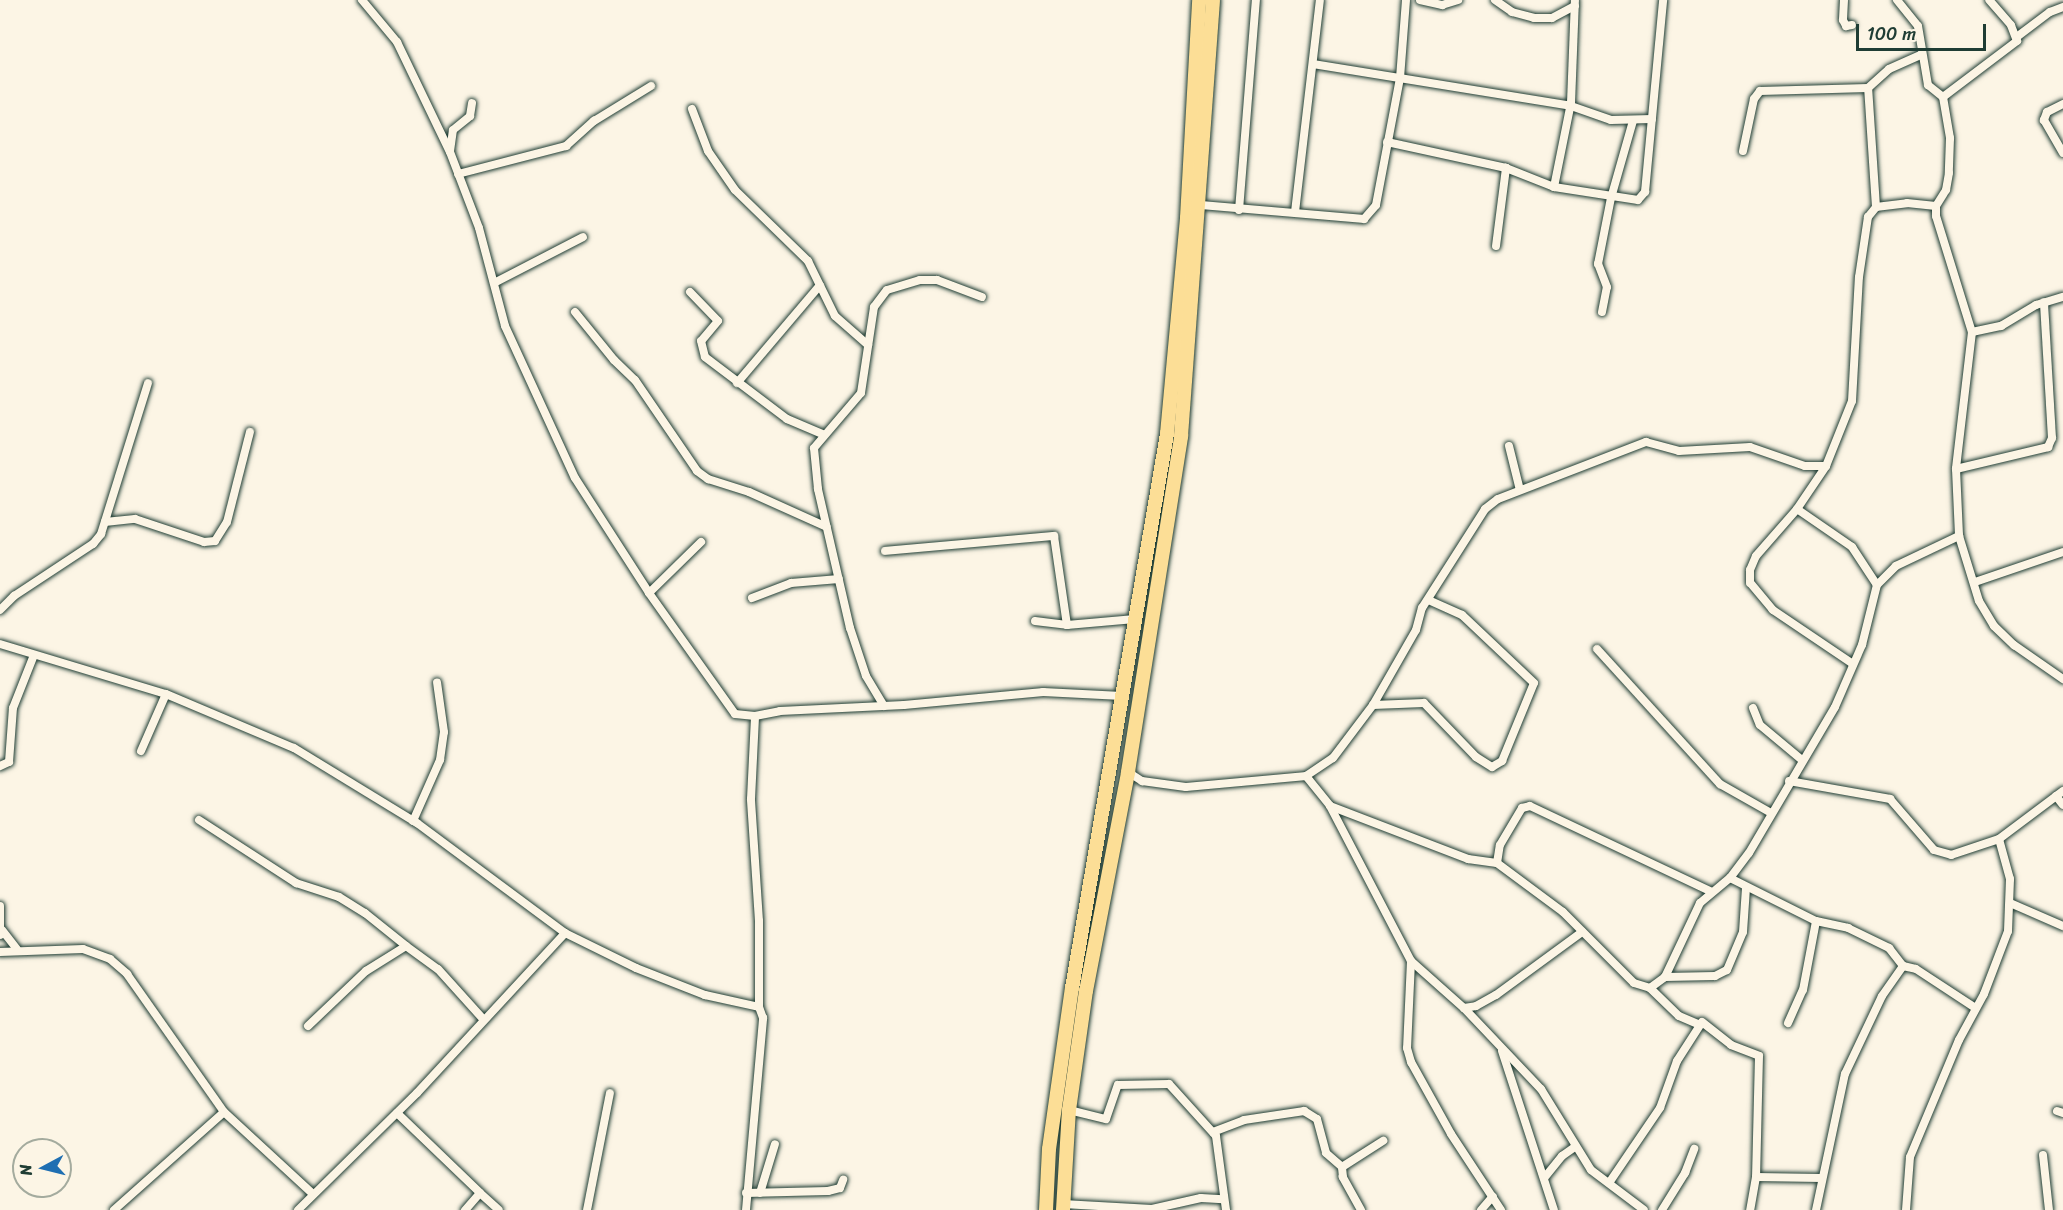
<!DOCTYPE html>
<style>
body{margin:0}
#map{position:relative;width:2063px;height:1210px;overflow:hidden;background:#fcf5e5;font-family:Sriracha,sans-serif}
div>[style]{position:absolute}
[style*='--x']{left:calc(var(--x)*1px);top:calc(var(--y)*1px);width:calc(var(--w)*1px);rotate:calc(var(--a)*1deg)}
.roads{filter:drop-shadow(0 0 2px #1f3d34) drop-shadow(0 0 2px #1f3d34)}
.street>*{height:8px;margin:-4px;padding:0 4px;transform-origin:4px;border-radius:4px;background:#fcf5e5}
.primary>*{height:14px;margin:-7px;padding:0 7px;transform-origin:7px;border-radius:7px;background:#fcde96}
span{translate:-50% -50%;white-space:nowrap;text-align:center;line-height:1.15;-webkit-text-stroke:4.5px #fcf5e5;paint-order:stroke}
.north{position:absolute;left:12px;top:1138px;width:60px;height:60px;box-sizing:border-box;background:#fcf5e5;border:2px solid #a4ab9e;border-radius:50%;rotate:263deg;font-size:16px;font-weight:700;line-height:24px;text-align:center;color:#1f3d34}
.north::after{content:'';display:block;margin:auto;width:21px;height:27px;background:#1f6fb2;clip-path:polygon(50% 0,100% 100%,50% 72%,0 100%)}
.scale{position:absolute;left:1856px;top:24px;width:130px;height:27px;box-sizing:border-box;border:3px solid #1f3d34;border-top:0;padding-left:8px;font-size:18px;line-height:21px;white-space:nowrap;color:#1f3d34;-webkit-text-stroke:4px #fcf5e5;paint-order:stroke}
</style>
<div id="map">
<div class="roads">
<div class="street">
<div style="--x:362;--y:0;--w:55;--a:50.2"></div>
<div style="--x:397;--y:42;--w:122;--a:64.3"></div>
<div style="--x:450;--y:152;--w:81;--a:69.1"></div>
<div style="--x:479;--y:228;--w:101;--a:75.1"></div>
<div style="--x:505;--y:326;--w:167;--a:65.3"></div>
<div style="--x:575;--y:478;--w:137;--a:57.2"></div>
<div style="--x:649;--y:593;--w:148;--a:54.6"></div>
<div style="--x:735;--y:714;--w:20;--a:6"></div>
<div style="--x:755;--y:716;--w:25;--a:-11"></div>
<div style="--x:780;--y:711;--w:124;--a:-2.8"></div>
<div style="--x:904;--y:705;--w:140;--a:-5.3"></div>
<div style="--x:1043;--y:692;--w:79;--a:2.9"></div>
<div style="--x:1420;--y:0;--w:23;--a:13"></div>
<div style="--x:1442;--y:5;--w:17;--a:-17"></div>
<div style="--x:1495;--y:0;--w:21;--a:35"></div>
<div style="--x:1512;--y:12;--w:23;--a:15"></div>
<div style="--x:1534;--y:18;--w:18;--a:0"></div>
<div style="--x:1552;--y:18;--w:26;--a:-28"></div>
<div style="--x:1844;--y:0;--w:20;--a:93"></div>
<div style="--x:1843;--y:20;--w:7;--a:63"></div>
<div style="--x:1846;--y:26;--w:6;--a:-9"></div>
<div style="--x:1897;--y:0;--w:33;--a:51"></div>
<div style="--x:1918;--y:26;--w:60;--a:80.4"></div>
<div style="--x:1928;--y:85;--w:19;--a:39"></div>
<div style="--x:1943;--y:97;--w:42;--a:80.3"></div>
<div style="--x:1950;--y:138;--w:35;--a:92"></div>
<div style="--x:1949;--y:173;--w:17;--a:100"></div>
<div style="--x:1946;--y:190;--w:19;--a:122"></div>
<div style="--x:1936;--y:206;--w:10;--a:90"></div>
<div style="--x:1936;--y:216;--w:121;--a:72.8"></div>
<div style="--x:1972;--y:332;--w:138;--a:96.7"></div>
<div style="--x:1956;--y:469;--w:67;--a:87.4"></div>
<div style="--x:1959;--y:536;--w:68;--a:72.9"></div>
<div style="--x:1979;--y:601;--w:29;--a:59"></div>
<div style="--x:1994;--y:626;--w:28;--a:44"></div>
<div style="--x:2014;--y:645;--w:60;--a:34.8"></div>
<div style="--x:2018;--y:36;--w:40;--a:-37"></div>
<div style="--x:2050;--y:12;--w:14;--a:-21"></div>
<div style="--x:1313;--y:64;--w:261;--a:9.2"></div>
<div style="--x:1571;--y:106;--w:42;--a:19.3"></div>
<div style="--x:1611;--y:120;--w:41;--a:-1.4"></div>
<div style="--x:1943;--y:97;--w:93;--a:-37.1"></div>
<div style="--x:2017;--y:41;--w:17;--a:-111"></div>
<div style="--x:2011;--y:25;--w:33;--a:-131"></div>
<div style="--x:2063;--y:104;--w:18;--a:153"></div>
<div style="--x:2047;--y:112;--w:9;--a:111"></div>
<div style="--x:2044;--y:120;--w:38;--a:60"></div>
<div style="--x:692;--y:109;--w:45;--a:69.1"></div>
<div style="--x:708;--y:151;--w:47;--a:55.3"></div>
<div style="--x:735;--y:190;--w:102;--a:44.2"></div>
<div style="--x:808;--y:261;--w:61;--a:63.9"></div>
<div style="--x:835;--y:316;--w:44;--a:41.3"></div>
<div style="--x:1387;--y:142;--w:122;--a:12.3"></div>
<div style="--x:1506;--y:168;--w:52;--a:21.6"></div>
<div style="--x:1554;--y:187;--w:85;--a:8.8"></div>
<div style="--x:1638;--y:200;--w:11;--a:-49"></div>
<div style="--x:1645;--y:192;--w:193;--a:-84.6"></div>
<div style="--x:450;--y:151;--w:21;--a:-82"></div>
<div style="--x:453;--y:130;--w:22;--a:-39"></div>
<div style="--x:470;--y:116;--w:13;--a:-81"></div>
<div style="--x:1743;--y:151;--w:53;--a:-78.1"></div>
<div style="--x:1754;--y:99;--w:10;--a:-53"></div>
<div style="--x:1760;--y:91;--w:108;--a:-1.6"></div>
<div style="--x:458;--y:174;--w:112;--a:-14.5"></div>
<div style="--x:566;--y:146;--w:38;--a:-42"></div>
<div style="--x:594;--y:121;--w:67;--a:-31.6"></div>
<div style="--x:1554;--y:187;--w:86;--a:-78.6"></div>
<div style="--x:1571;--y:103;--w:103;--a:-87.8"></div>
<div style="--x:1201;--y:205;--w:164;--a:4.9"></div>
<div style="--x:1364;--y:219;--w:18;--a:-49"></div>
<div style="--x:1376;--y:205;--w:129;--a:-79.3"></div>
<div style="--x:1400;--y:78;--w:78;--a:-85.6"></div>
<div style="--x:1876;--y:207;--w:119;--a:-93.8"></div>
<div style="--x:1868;--y:88;--w:28;--a:-42"></div>
<div style="--x:1889;--y:69;--w:35;--a:-24"></div>
<div style="--x:1239;--y:210;--w:211;--a:-85.4"></div>
<div style="--x:1295;--y:212;--w:213;--a:-83.3"></div>
<div style="--x:1496;--y:246;--w:79;--a:-82.7"></div>
<div style="--x:494;--y:283;--w:100;--a:-27.3"></div>
<div style="--x:690;--y:292;--w:40;--a:46"></div>
<div style="--x:718;--y:321;--w:26;--a:130"></div>
<div style="--x:701;--y:341;--w:16;--a:76"></div>
<div style="--x:705;--y:357;--w:103;--a:37.1"></div>
<div style="--x:787;--y:419;--w:39;--a:23"></div>
<div style="--x:575;--y:312;--w:62;--a:50.9"></div>
<div style="--x:614;--y:360;--w:29;--a:44"></div>
<div style="--x:635;--y:380;--w:110;--a:55.7"></div>
<div style="--x:697;--y:471;--w:14;--a:36"></div>
<div style="--x:708;--y:479;--w:43;--a:17.6"></div>
<div style="--x:749;--y:492;--w:85;--a:24.2"></div>
<div style="--x:1602;--y:312;--w:25;--a:-79"></div>
<div style="--x:1607;--y:287;--w:25;--a:-111"></div>
<div style="--x:1598;--y:264;--w:67;--a:-78.9"></div>
<div style="--x:1611;--y:198;--w:80;--a:-74.1"></div>
<div style="--x:1972;--y:332;--w:30;--a:-12"></div>
<div style="--x:2001;--y:326;--w:41;--a:-31"></div>
<div style="--x:2036;--y:305;--w:28;--a:-17"></div>
<div style="--x:737;--y:383;--w:128;--a:-49.7"></div>
<div style="--x:1509;--y:446;--w:45;--a:76"></div>
<div style="--x:1956;--y:469;--w:95;--a:-13.4"></div>
<div style="--x:2048;--y:447;--w:10;--a:-66"></div>
<div style="--x:2052;--y:438;--w:136;--a:-93.4"></div>
<div style="--x:1797;--y:509;--w:67;--a:34.6"></div>
<div style="--x:1852;--y:547;--w:45;--a:56.7"></div>
<div style="--x:105;--y:522;--w:30;--a:-6"></div>
<div style="--x:135;--y:519;--w:73;--a:18.4"></div>
<div style="--x:204;--y:542;--w:11;--a:-5"></div>
<div style="--x:215;--y:541;--w:22;--a:-58"></div>
<div style="--x:227;--y:522;--w:93;--a:-75.7"></div>
<div style="--x:885;--y:551;--w:170;--a:-5.1"></div>
<div style="--x:1054;--y:536;--w:90;--a:81.7"></div>
<div style="--x:1975;--y:582;--w:93;--a:-18.8"></div>
<div style="--x:649;--y:593;--w:73;--a:-44.4"></div>
<div style="--x:752;--y:598;--w:42;--a:-21"></div>
<div style="--x:791;--y:583;--w:48;--a:-4.8"></div>
<div style="--x:0;--y:610;--w:20;--a:-45"></div>
<div style="--x:14;--y:596;--w:95;--a:-33.4"></div>
<div style="--x:93;--y:544;--w:13;--a:-51"></div>
<div style="--x:101;--y:534;--w:158;--a:-72.7"></div>
<div style="--x:1035;--y:621;--w:32;--a:7"></div>
<div style="--x:1067;--y:625;--w:68;--a:-5"></div>
<div style="--x:0;--y:644;--w:173;--a:16.8"></div>
<div style="--x:166;--y:694;--w:139;--a:22.9"></div>
<div style="--x:294;--y:748;--w:144;--a:31.4"></div>
<div style="--x:417;--y:823;--w:184;--a:36.6"></div>
<div style="--x:1597;--y:649;--w:183;--a:47.7"></div>
<div style="--x:1720;--y:784;--w:59;--a:29.6"></div>
<div style="--x:1853;--y:664;--w:97;--a:-146"></div>
<div style="--x:1773;--y:610;--w:35;--a:-130"></div>
<div style="--x:1750;--y:583;--w:13;--a:-90"></div>
<div style="--x:1750;--y:570;--w:15;--a:-67"></div>
<div style="--x:1756;--y:556;--w:62;--a:-48.9"></div>
<div style="--x:1797;--y:509;--w:52;--a:-56"></div>
<div style="--x:1826;--y:466;--w:70;--a:-68.2"></div>
<div style="--x:1852;--y:401;--w:124;--a:-86.8"></div>
<div style="--x:1859;--y:277;--w:61;--a:-81.5"></div>
<div style="--x:1868;--y:217;--w:13;--a:-51"></div>
<div style="--x:1876;--y:207;--w:31;--a:-7"></div>
<div style="--x:1907;--y:203;--w:29;--a:6"></div>
<div style="--x:1373;--y:705;--w:51;--a:-2.2"></div>
<div style="--x:1424;--y:703;--w:75;--a:46.1"></div>
<div style="--x:1476;--y:757;--w:19;--a:32"></div>
<div style="--x:1492;--y:767;--w:12;--a:-31"></div>
<div style="--x:1502;--y:761;--w:84;--a:-67.7"></div>
<div style="--x:1534;--y:683;--w:99;--a:-136.6"></div>
<div style="--x:1462;--y:615;--w:37;--a:-156"></div>
<div style="--x:884;--y:706;--w:35;--a:-121"></div>
<div style="--x:866;--y:676;--w:51;--a:-108.4"></div>
<div style="--x:850;--y:628;--w:143;--a:-103"></div>
<div style="--x:818;--y:489;--w:41;--a:-95.6"></div>
<div style="--x:814;--y:448;--w:72;--a:-49.5"></div>
<div style="--x:861;--y:393;--w:87;--a:-81.4"></div>
<div style="--x:874;--y:307;--w:21;--a:-53"></div>
<div style="--x:887;--y:290;--w:34;--a:-17"></div>
<div style="--x:920;--y:280;--w:17;--a:0"></div>
<div style="--x:937;--y:280;--w:48;--a:20.7"></div>
<div style="--x:1753;--y:708;--w:18;--a:68"></div>
<div style="--x:1760;--y:725;--w:55;--a:39.8"></div>
<div style="--x:141;--y:751;--w:62;--a:-66.3"></div>
<div style="--x:0;--y:766;--w:10;--a:-24"></div>
<div style="--x:9;--y:762;--w:54;--a:-85.8"></div>
<div style="--x:13;--y:708;--w:57;--a:-68.4"></div>
<div style="--x:1128;--y:772;--w:17;--a:33"></div>
<div style="--x:1142;--y:781;--w:44;--a:7.8"></div>
<div style="--x:1186;--y:787;--w:121;--a:-5.2"></div>
<div style="--x:1306;--y:776;--w:38;--a:51"></div>
<div style="--x:1330;--y:806;--w:175;--a:62.4"></div>
<div style="--x:1411;--y:961;--w:71;--a:41.6"></div>
<div style="--x:1464;--y:1008;--w:112;--a:46.5"></div>
<div style="--x:1541;--y:1089;--w:95;--a:58.3"></div>
<div style="--x:1591;--y:1170;--w:66;--a:37"></div>
<div style="--x:1306;--y:776;--w:32;--a:-34"></div>
<div style="--x:1333;--y:758;--w:66;--a:-53"></div>
<div style="--x:1373;--y:705;--w:86;--a:-60.2"></div>
<div style="--x:1416;--y:630;--w:23;--a:-75"></div>
<div style="--x:1422;--y:608;--w:117;--a:-57.5"></div>
<div style="--x:1485;--y:509;--w:16;--a:-38"></div>
<div style="--x:1498;--y:499;--w:159;--a:-21.1"></div>
<div style="--x:1646;--y:442;--w:34;--a:15"></div>
<div style="--x:1679;--y:451;--w:71;--a:-3.2"></div>
<div style="--x:1750;--y:447;--w:58;--a:19.1"></div>
<div style="--x:1805;--y:466;--w:21;--a:0"></div>
<div style="--x:1789;--y:781;--w:103;--a:10.1"></div>
<div style="--x:1890;--y:799;--w:67;--a:49.2"></div>
<div style="--x:1934;--y:850;--w:18;--a:16"></div>
<div style="--x:1951;--y:855;--w:51;--a:-18.4"></div>
<div style="--x:1999;--y:839;--w:80;--a:-36.9"></div>
<div style="--x:2056;--y:796;--w:11;--a:52"></div>
<div style="--x:1330;--y:806;--w:148;--a:21"></div>
<div style="--x:1468;--y:859;--w:29;--a:8"></div>
<div style="--x:1497;--y:863;--w:82;--a:36.6"></div>
<div style="--x:1563;--y:912;--w:100;--a:45"></div>
<div style="--x:1634;--y:983;--w:17;--a:17"></div>
<div style="--x:1650;--y:988;--w:40;--a:44"></div>
<div style="--x:1679;--y:1016;--w:21;--a:23"></div>
<div style="--x:199;--y:820;--w:116;--a:33"></div>
<div style="--x:296;--y:883;--w:45;--a:18"></div>
<div style="--x:339;--y:897;--w:31;--a:32"></div>
<div style="--x:365;--y:913;--w:53;--a:38.8"></div>
<div style="--x:413;--y:821;--w:67;--a:-66.1"></div>
<div style="--x:440;--y:760;--w:28;--a:-82"></div>
<div style="--x:444;--y:732;--w:50;--a:-98"></div>
<div style="--x:1497;--y:863;--w:18;--a:-81"></div>
<div style="--x:1500;--y:845;--w:43;--a:-59.3"></div>
<div style="--x:1522;--y:808;--w:8;--a:-14"></div>
<div style="--x:1530;--y:806;--w:201;--a:25.3"></div>
<div style="--x:1730;--y:878;--w:96;--a:26.6"></div>
<div style="--x:1816;--y:921;--w:33;--a:12"></div>
<div style="--x:1848;--y:928;--w:46;--a:26"></div>
<div style="--x:1889;--y:948;--w:23;--a:52"></div>
<div style="--x:1903;--y:966;--w:13;--a:13"></div>
<div style="--x:1916;--y:969;--w:69;--a:33.2"></div>
<div style="--x:2010;--y:903;--w:58;--a:23.5"></div>
<div style="--x:0;--y:906;--w:29;--a:90"></div>
<div style="--x:2;--y:930;--w:24;--a:52"></div>
<div style="--x:0;--y:952;--w:83;--a:-2.1"></div>
<div style="--x:83;--y:949;--w:29;--a:20"></div>
<div style="--x:110;--y:959;--w:23;--a:41"></div>
<div style="--x:127;--y:974;--w:169;--a:54.9"></div>
<div style="--x:224;--y:1112;--w:121;--a:42.7"></div>
<div style="--x:1411;--y:961;--w:87;--a:92.6"></div>
<div style="--x:1407;--y:1048;--w:15;--a:74"></div>
<div style="--x:1411;--y:1062;--w:82;--a:60.9"></div>
<div style="--x:1451;--y:1134;--w:91;--a:56.7"></div>
<div style="--x:1665;--y:977;--w:50;--a:-1.1"></div>
<div style="--x:1715;--y:976;--w:13;--a:-27"></div>
<div style="--x:1727;--y:970;--w:41;--a:-67.2"></div>
<div style="--x:1743;--y:932;--w:44;--a:-86.1"></div>
<div style="--x:1650;--y:988;--w:19;--a:-36"></div>
<div style="--x:1665;--y:977;--w:82;--a:-64.7"></div>
<div style="--x:1700;--y:903;--w:39;--a:-40"></div>
<div style="--x:1730;--y:878;--w:31;--a:-53"></div>
<div style="--x:1749;--y:853;--w:169;--a:-59.5"></div>
<div style="--x:1835;--y:707;--w:68;--a:-66.5"></div>
<div style="--x:1862;--y:645;--w:62;--a:-76"></div>
<div style="--x:1877;--y:585;--w:27;--a:-45"></div>
<div style="--x:1896;--y:566;--w:70;--a:-25.5"></div>
<div style="--x:1464;--y:1008;--w:12;--a:-9"></div>
<div style="--x:1476;--y:1006;--w:23;--a:-29"></div>
<div style="--x:1496;--y:995;--w:107;--a:-36.2"></div>
<div style="--x:1788;--y:1023;--w:36;--a:-66"></div>
<div style="--x:1803;--y:990;--w:70;--a:-79.3"></div>
<div style="--x:308;--y:1026;--w:80;--a:-43.5"></div>
<div style="--x:366;--y:971;--w:47;--a:-32"></div>
<div style="--x:406;--y:946;--w:39;--a:36"></div>
<div style="--x:438;--y:969;--w:67;--a:48"></div>
<div style="--x:1502;--y:1051;--w:167;--a:71.9"></div>
<div style="--x:1069;--y:1110;--w:38;--a:14"></div>
<div style="--x:1106;--y:1119;--w:36;--a:-71"></div>
<div style="--x:1118;--y:1085;--w:51;--a:-1.1"></div>
<div style="--x:1169;--y:1084;--w:70;--a:47.9"></div>
<div style="--x:1216;--y:1136;--w:75;--a:82.3"></div>
<div style="--x:2057;--y:1111;--w:6;--a:18"></div>
<div style="--x:397;--y:1113;--w:115;--a:43.9"></div>
<div style="--x:480;--y:1193;--w:23;--a:131"></div>
<div style="--x:1213;--y:1132;--w:33;--a:-21"></div>
<div style="--x:1244;--y:1120;--w:61;--a:-8.5"></div>
<div style="--x:1304;--y:1111;--w:15;--a:32"></div>
<div style="--x:1317;--y:1119;--w:35;--a:75"></div>
<div style="--x:1326;--y:1153;--w:21;--a:41"></div>
<div style="--x:2043;--y:1155;--w:55;--a:83.8"></div>
<div style="--x:1545;--y:1177;--w:27;--a:-51"></div>
<div style="--x:1562;--y:1156;--w:16;--a:-35"></div>
<div style="--x:1756;--y:1177;--w:65;--a:0.9"></div>
<div style="--x:1609;--y:1183;--w:91;--a:-55.8"></div>
<div style="--x:1660;--y:1108;--w:50;--a:-70.1"></div>
<div style="--x:1677;--y:1061;--w:46;--a:-57.3"></div>
<div style="--x:1702;--y:1022;--w:37;--a:38"></div>
<div style="--x:1731;--y:1045;--w:30;--a:21"></div>
<div style="--x:1759;--y:1056;--w:121;--a:91.4"></div>
<div style="--x:1756;--y:1177;--w:34;--a:100"></div>
<div style="--x:480;--y:1193;--w:25;--a:42"></div>
<div style="--x:746;--y:1193;--w:82;--a:-1.4"></div>
<div style="--x:828;--y:1191;--w:12;--a:-14"></div>
<div style="--x:840;--y:1188;--w:9;--a:-69"></div>
<div style="--x:760;--y:1193;--w:51;--a:-73"></div>
<div style="--x:1063;--y:1204;--w:89;--a:3.2"></div>
<div style="--x:1152;--y:1209;--w:50;--a:-12.7"></div>
<div style="--x:1201;--y:1198;--w:22;--a:3"></div>
<div style="--x:114;--y:1210;--w:147;--a:-41.7"></div>
<div style="--x:298;--y:1210;--w:167;--a:-44.5"></div>
<div style="--x:417;--y:1093;--w:218;--a:-47.2"></div>
<div style="--x:565;--y:933;--w:79;--a:26.2"></div>
<div style="--x:636;--y:968;--w:74;--a:21.4"></div>
<div style="--x:705;--y:995;--w:55;--a:12.5"></div>
<div style="--x:587;--y:1210;--w:119;--a:-78.9"></div>
<div style="--x:746;--y:1210;--w:193;--a:-84.9"></div>
<div style="--x:763;--y:1018;--w:12;--a:-110"></div>
<div style="--x:759;--y:1007;--w:86;--a:-90"></div>
<div style="--x:759;--y:921;--w:122;--a:-93.8"></div>
<div style="--x:751;--y:799;--w:83;--a:-87.2"></div>
<div style="--x:1361;--y:1210;--w:38;--a:-119"></div>
<div style="--x:1343;--y:1177;--w:10;--a:-96"></div>
<div style="--x:1342;--y:1167;--w:49;--a:-32.4"></div>
<div style="--x:1481;--y:1210;--w:18;--a:-49"></div>
<div style="--x:1662;--y:1210;--w:44;--a:-58.1"></div>
<div style="--x:1685;--y:1173;--w:26;--a:-69"></div>
<div style="--x:1816;--y:1210;--w:139;--a:-78"></div>
<div style="--x:1845;--y:1074;--w:86;--a:-64.6"></div>
<div style="--x:1882;--y:996;--w:37;--a:-55"></div>
<div style="--x:1906;--y:1210;--w:53;--a:-85.7"></div>
<div style="--x:1910;--y:1157;--w:127;--a:-67.3"></div>
<div style="--x:1959;--y:1040;--w:52;--a:-61.5"></div>
<div style="--x:1984;--y:994;--w:67;--a:-69.1"></div>
<div style="--x:2008;--y:931;--w:52;--a:-87.8"></div>
<div style="--x:2010;--y:879;--w:41;--a:-105.4"></div>
</div>
<div class="primary">
<div style="--x:1046;--y:1210;--w:61;--a:-87.2"></div>
<div style="--x:1049;--y:1149;--w:163;--a:-81.9"></div>
<div style="--x:1072;--y:988;--w:562;--a:-80.27"></div>
<div style="--x:1167;--y:434;--w:217;--a:-84.7"></div>
<div style="--x:1187;--y:218;--w:218;--a:-86.8"></div>
<div style="--x:1063;--y:1210;--w:100;--a:-86.6"></div>
<div style="--x:1069;--y:1110;--w:120;--a:-81.9"></div>
<div style="--x:1086;--y:991;--w:223;--a:-79.1"></div>
<div style="--x:1128;--y:772;--w:340;--a:-81"></div>
<div style="--x:1181;--y:436;--w:437;--a:-85.8"></div>
</div>
</div>
<div class="north">N</div>
<div class="scale">100 m</div>
</div>
